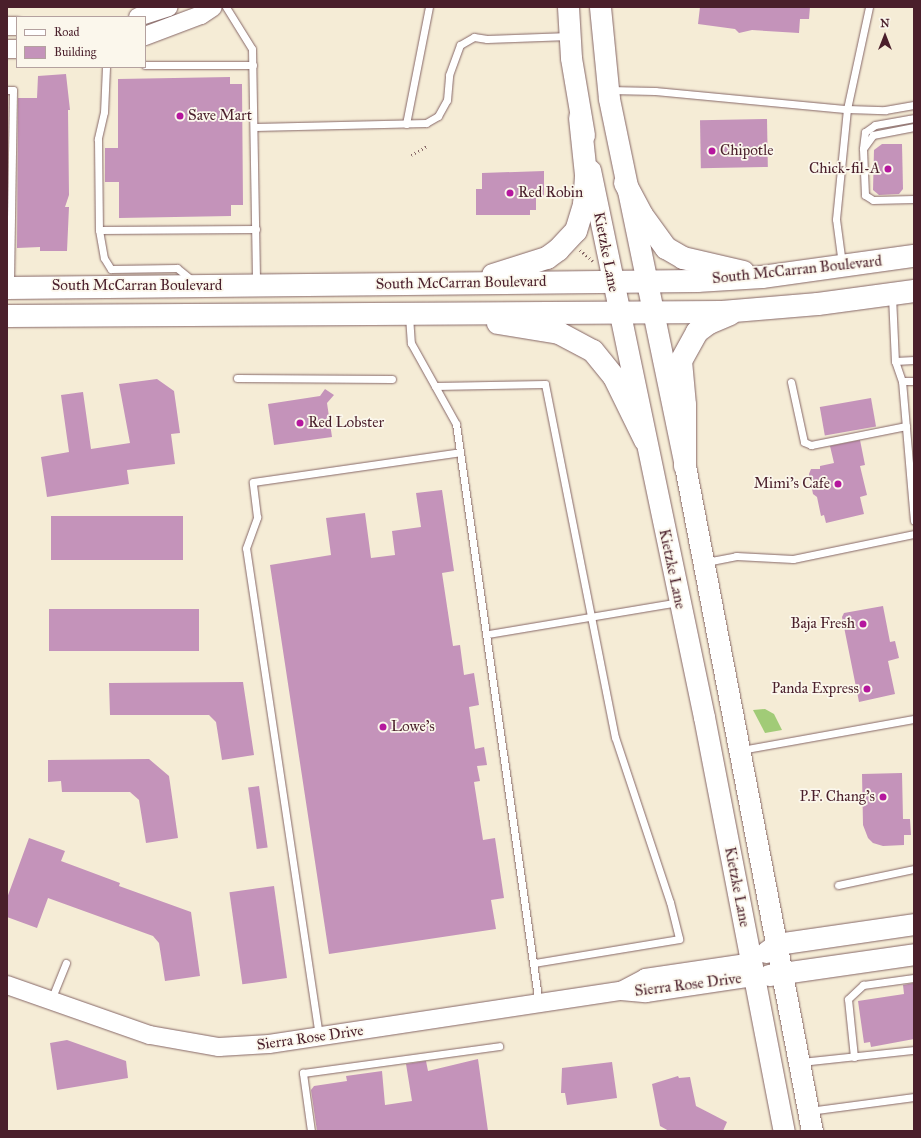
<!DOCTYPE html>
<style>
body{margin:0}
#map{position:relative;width:921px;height:1138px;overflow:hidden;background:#f5ecd6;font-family:"IM FELL Great Primer",serif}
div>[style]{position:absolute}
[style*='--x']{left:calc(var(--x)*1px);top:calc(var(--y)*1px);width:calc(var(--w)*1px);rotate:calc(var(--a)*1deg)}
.green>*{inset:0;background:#a1cb77}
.building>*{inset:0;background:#c493ba;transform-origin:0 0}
.path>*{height:2.5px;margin-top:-1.25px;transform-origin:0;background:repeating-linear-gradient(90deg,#866767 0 1px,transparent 0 4px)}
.roads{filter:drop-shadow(0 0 1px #866767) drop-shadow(0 0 1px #866767)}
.service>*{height:7px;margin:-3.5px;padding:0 3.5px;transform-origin:3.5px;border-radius:3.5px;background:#fff}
.tertiary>*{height:18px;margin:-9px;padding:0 9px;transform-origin:9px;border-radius:9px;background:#fff}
.secondary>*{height:21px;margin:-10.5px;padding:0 10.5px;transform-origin:10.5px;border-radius:10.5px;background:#fff}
.primary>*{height:22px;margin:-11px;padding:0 11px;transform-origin:11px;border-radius:11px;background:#fff}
.dots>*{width:11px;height:11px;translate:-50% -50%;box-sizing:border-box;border:2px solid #fbf7ec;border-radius:50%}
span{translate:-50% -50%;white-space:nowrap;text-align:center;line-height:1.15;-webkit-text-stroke:3.5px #fbf7ec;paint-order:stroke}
.poi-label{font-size:15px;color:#4a1f2b}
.left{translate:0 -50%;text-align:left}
.right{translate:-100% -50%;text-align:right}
.street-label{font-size:15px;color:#4a1f2b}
.frame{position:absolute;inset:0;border:8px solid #4a1f2b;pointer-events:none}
.legend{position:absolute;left:16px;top:16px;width:130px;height:52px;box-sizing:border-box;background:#fbf7ec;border:1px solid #b4a19f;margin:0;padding:5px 7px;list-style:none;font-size:12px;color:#4a1f2b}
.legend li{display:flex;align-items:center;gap:8px;height:20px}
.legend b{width:20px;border:1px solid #b4a19f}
.north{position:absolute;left:865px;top:16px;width:40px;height:40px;-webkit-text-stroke:3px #fbf7ec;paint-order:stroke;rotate:0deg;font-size:11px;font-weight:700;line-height:16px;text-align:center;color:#4a1f2b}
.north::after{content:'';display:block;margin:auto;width:14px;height:18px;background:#4a1f2b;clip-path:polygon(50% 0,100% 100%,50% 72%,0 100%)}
</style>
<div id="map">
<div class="green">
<div style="clip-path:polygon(765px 709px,774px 714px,782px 730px,765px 733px,753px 710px)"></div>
</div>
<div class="building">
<div style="clip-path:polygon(700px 7px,810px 7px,809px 19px,800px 19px,799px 33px,752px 30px,739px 33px,735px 29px,698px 24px)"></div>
<div style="clip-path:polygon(66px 74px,70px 110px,68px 110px,69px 195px,65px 207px,69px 207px,67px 251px,40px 251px,40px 247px,17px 248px,18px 98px,37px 98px,38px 76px)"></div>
<div style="clip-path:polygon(230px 77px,230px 84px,242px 84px,243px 205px,231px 205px,231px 216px,119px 218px,119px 182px,105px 182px,105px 148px,118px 148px,118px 79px)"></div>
<div style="left:767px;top:119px;width:48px;height:67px;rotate:89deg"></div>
<div style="clip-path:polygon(882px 144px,902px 144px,903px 189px,899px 194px,879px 195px,873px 190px,874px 150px)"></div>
<div style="clip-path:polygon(544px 171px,544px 197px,536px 197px,536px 210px,530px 210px,530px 215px,476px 215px,476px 189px,482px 189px,482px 173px)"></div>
<div style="clip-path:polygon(157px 379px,174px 391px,180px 433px,171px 434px,175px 464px,127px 470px,129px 484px,47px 497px,41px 457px,69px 452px,61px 395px,83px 392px,91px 449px,130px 443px,119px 384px)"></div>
<div style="clip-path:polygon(325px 389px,334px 395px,327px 403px,332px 437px,274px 445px,268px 404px,320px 396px)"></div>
<div style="left:871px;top:398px;width:29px;height:52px;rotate:80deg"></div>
<div style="clip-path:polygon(860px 440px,865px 465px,860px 466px,867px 495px,860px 497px,864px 514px,826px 523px,824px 515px,821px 516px,817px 497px,813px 494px,809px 474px,811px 469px,820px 469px,820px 466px,834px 463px,830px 446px)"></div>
<div style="clip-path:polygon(442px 490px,454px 571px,442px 573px,453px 646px,460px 645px,464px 675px,474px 673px,479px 705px,469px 707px,475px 749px,484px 747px,487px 765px,477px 766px,480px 781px,474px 782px,483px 840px,495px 838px,504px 898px,491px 900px,496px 929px,329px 954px,270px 565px,331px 555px,326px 518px,365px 513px,371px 558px,395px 555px,392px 531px,421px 527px,416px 493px)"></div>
<div style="left:51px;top:516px;width:132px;height:44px"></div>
<div style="clip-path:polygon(883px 606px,890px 642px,895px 641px,899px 658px,888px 661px,895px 694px,859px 702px,842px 617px,844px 613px)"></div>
<div style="left:199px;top:609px;width:42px;height:150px;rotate:90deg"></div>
<div style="clip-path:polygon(243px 682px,254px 755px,222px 760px,216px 722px,209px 715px,110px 715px,109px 683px)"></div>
<div style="clip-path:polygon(149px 759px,169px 776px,178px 838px,146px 843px,139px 800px,130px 792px,62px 792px,61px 781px,48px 782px,48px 760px)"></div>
<div style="clip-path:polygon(902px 773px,903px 819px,910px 819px,911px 835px,904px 835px,904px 845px,883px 846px,873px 843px,868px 838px,863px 825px,862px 774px)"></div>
<div style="left:259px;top:786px;width:62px;height:11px;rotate:82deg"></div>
<div style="clip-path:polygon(29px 838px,65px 851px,61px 861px,120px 883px,119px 886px,191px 912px,200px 976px,165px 981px,159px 943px,153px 936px,48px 898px,37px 928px,7px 917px,7px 898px)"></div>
<div style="left:274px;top:886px;width:93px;height:45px;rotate:82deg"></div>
<div style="clip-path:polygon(914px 983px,914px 1039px,871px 1047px,870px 1042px,864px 1043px,858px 1001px,904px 994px,903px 985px)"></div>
<div style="clip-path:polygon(67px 1040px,126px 1061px,128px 1078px,57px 1090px,50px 1043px)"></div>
<div style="clip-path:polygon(478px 1059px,488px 1131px,317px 1131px,311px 1090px,314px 1086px,347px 1081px,346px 1076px,382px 1071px,385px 1105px,412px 1101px,406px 1064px,426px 1061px,428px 1071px)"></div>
<div style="clip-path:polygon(612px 1062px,617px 1098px,567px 1105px,565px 1093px,561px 1093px,562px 1068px)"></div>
<div style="clip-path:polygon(678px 1076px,679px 1078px,690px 1077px,696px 1106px,727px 1122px,723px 1131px,669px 1131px,660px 1126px,652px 1084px)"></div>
</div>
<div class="path">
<div style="--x:411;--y:155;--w:18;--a:-29"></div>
<div style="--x:580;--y:250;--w:17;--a:40"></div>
</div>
<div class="roads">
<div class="service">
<div style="--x:226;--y:7;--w:49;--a:58.2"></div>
<div style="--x:252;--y:49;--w:234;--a:89"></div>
<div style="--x:145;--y:65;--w:108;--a:0"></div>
<div style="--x:106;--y:67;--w:45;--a:92.5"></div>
<div style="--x:104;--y:112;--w:28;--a:103"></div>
<div style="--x:98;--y:139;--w:91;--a:89.4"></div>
<div style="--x:99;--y:230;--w:28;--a:80"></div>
<div style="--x:104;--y:258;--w:13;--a:58"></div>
<div style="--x:111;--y:269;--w:66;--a:-0.9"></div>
<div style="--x:177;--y:268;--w:19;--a:39"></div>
<div style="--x:7;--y:90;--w:6;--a:0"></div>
<div style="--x:13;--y:90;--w:195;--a:90.9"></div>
<div style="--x:609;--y:90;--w:46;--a:1.2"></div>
<div style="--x:655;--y:91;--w:193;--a:5.4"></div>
<div style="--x:847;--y:109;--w:38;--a:2"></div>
<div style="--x:885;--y:110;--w:29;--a:-10"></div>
<div style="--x:406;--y:124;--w:119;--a:-78.9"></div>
<div style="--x:255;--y:127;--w:171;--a:-1.3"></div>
<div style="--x:426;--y:123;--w:14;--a:-30"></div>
<div style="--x:438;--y:116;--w:18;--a:-61"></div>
<div style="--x:447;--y:100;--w:25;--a:-85"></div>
<div style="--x:449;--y:75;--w:32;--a:-70"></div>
<div style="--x:460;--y:45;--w:16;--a:-30"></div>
<div style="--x:474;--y:37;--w:13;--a:9"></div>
<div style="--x:487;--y:39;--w:82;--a:-2.1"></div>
<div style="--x:914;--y:127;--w:42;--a:169"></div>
<div style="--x:873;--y:135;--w:17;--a:126"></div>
<div style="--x:863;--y:149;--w:46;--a:87.5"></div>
<div style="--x:865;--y:195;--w:9;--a:32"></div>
<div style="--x:873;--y:200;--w:41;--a:-1.4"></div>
<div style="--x:863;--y:148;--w:16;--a:-83"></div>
<div style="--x:865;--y:132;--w:12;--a:-35"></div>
<div style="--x:875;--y:125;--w:40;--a:-10"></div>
<div style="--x:99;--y:230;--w:157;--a:-0.4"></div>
<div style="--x:842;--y:264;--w:45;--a:-97.6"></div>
<div style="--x:836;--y:219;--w:111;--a:-84.3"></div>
<div style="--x:847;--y:109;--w:104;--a:-77.8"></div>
<div style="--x:892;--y:296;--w:65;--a:87.4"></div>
<div style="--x:895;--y:361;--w:21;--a:71"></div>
<div style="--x:902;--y:381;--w:140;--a:85.1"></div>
<div style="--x:409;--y:316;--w:27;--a:86"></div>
<div style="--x:411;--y:343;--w:93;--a:60.9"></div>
<div style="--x:456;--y:424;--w:586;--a:81.86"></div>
<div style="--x:895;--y:361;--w:19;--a:-3"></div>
<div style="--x:237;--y:378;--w:155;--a:0.4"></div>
<div style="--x:902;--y:381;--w:12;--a:0"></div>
<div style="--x:791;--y:382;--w:61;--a:77.8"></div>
<div style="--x:804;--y:442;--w:8;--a:23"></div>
<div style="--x:811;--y:445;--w:97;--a:-11.3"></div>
<div style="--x:435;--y:386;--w:110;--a:-1"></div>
<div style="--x:545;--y:384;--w:360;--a:78.8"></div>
<div style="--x:615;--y:737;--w:174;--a:71.6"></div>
<div style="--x:670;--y:902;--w:38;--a:76"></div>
<div style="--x:679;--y:939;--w:147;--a:170.6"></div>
<div style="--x:706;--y:562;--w:31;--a:-11"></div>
<div style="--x:736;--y:556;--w:57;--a:3"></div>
<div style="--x:793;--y:559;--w:124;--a:-11.7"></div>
<div style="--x:488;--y:634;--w:194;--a:-9.5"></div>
<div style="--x:741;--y:750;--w:176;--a:-10.2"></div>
<div style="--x:838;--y:885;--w:78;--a:-11.9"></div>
<div style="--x:51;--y:1000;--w:40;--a:-68"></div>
<div style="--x:319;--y:1036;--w:493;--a:-98.5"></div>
<div style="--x:246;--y:548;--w:33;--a:-70"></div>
<div style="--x:257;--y:517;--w:35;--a:-97"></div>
<div style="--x:253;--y:482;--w:209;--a:-8.2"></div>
<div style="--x:854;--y:1057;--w:58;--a:-95.9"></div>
<div style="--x:848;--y:999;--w:21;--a:-43"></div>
<div style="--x:863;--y:985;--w:51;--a:-7.8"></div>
<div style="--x:801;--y:1062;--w:114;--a:-6.1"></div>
<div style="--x:809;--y:1111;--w:106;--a:-7.6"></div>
<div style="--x:311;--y:1131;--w:59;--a:-97.9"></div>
<div style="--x:303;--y:1073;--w:198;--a:-7.8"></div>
</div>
<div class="tertiary">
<div style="--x:138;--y:17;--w:32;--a:-18"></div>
<div style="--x:7;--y:26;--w:10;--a:0"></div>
<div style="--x:145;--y:36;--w:60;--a:-20.6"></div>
<div style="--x:201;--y:15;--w:14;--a:-34"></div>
<div style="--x:7;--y:49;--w:10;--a:0"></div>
<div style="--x:7;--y:985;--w:151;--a:19.3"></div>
<div style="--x:150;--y:1035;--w:70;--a:9.9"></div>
<div style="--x:219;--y:1047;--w:50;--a:-3.4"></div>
<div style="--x:269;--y:1044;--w:356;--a:-8.6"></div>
<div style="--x:621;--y:991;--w:25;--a:5"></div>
<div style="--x:646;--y:993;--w:110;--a:-8.4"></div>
<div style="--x:621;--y:991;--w:27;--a:-28"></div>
<div style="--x:645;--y:978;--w:108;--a:-8.5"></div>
</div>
<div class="secondary">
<div style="--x:568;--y:7;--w:51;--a:86.6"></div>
<div style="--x:571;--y:58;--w:78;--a:80.4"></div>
<div style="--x:600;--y:7;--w:92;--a:84.4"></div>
<div style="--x:609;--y:99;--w:375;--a:78.3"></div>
<div style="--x:685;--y:466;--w:677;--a:79.19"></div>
<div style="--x:590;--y:170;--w:559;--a:78.23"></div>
<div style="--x:704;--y:717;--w:422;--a:79.1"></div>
<div style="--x:766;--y:952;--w:14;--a:-36"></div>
<div style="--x:777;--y:944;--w:138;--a:-8.3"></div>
<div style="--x:769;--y:975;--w:147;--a:-8.2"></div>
</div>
<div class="primary">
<div style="--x:625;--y:183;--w:36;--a:62"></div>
<div style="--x:642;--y:215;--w:41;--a:54"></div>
<div style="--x:666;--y:248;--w:20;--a:30"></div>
<div style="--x:683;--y:258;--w:62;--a:13.1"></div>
<div style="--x:493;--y:275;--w:57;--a:-17.5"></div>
<div style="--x:547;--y:258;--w:14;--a:-36"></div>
<div style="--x:558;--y:250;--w:26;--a:-47"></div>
<div style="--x:576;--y:231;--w:27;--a:-73"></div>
<div style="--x:584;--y:205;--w:30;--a:-86"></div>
<div style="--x:586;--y:175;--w:57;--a:-96"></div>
<div style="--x:7;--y:288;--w:690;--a:-0.58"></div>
<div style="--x:697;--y:281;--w:65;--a:-3.5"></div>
<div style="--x:762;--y:277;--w:153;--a:-7.9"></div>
<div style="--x:7;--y:316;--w:715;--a:-0.32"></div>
<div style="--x:722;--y:312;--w:96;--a:-4.8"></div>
<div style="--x:818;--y:304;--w:97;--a:-7.7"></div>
<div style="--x:498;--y:323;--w:62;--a:9.3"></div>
<div style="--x:559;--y:333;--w:38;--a:28"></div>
<div style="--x:593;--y:351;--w:33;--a:51"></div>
<div style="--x:614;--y:377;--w:70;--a:63.8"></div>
<div style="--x:685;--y:466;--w:61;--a:-90"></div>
<div style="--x:685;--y:405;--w:44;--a:-95.2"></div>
<div style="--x:681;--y:361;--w:33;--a:-61"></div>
<div style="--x:697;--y:332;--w:15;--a:-37"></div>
<div style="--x:709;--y:323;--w:23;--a:-23"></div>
</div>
</div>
<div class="dots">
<div style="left:180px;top:116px;background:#b5179e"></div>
<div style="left:712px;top:151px;background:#b5179e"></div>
<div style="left:888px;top:169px;background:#b5179e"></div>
<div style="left:510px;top:193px;background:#b5179e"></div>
<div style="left:300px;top:423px;background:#b5179e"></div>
<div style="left:838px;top:484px;background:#b5179e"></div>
<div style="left:863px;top:624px;background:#b5179e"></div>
<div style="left:867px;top:689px;background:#b5179e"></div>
<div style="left:383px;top:727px;background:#b5179e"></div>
<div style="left:883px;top:797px;background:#b5179e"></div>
</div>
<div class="poi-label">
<span class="left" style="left:188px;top:116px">Save Mart</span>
<span class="left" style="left:720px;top:151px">Chipotle</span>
<span class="right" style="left:880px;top:169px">Chick-fil-A</span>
<span class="left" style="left:518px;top:193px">Red Robin</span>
<span class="left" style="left:308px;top:423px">Red Lobster</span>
<span class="right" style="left:830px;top:484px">Mimi's Cafe</span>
<span class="right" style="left:855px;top:624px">Baja Fresh</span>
<span class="right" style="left:859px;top:689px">Panda Express</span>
<span class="left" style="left:391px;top:727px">Lowe's</span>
<span class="right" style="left:875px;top:797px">P.F. Chang's</span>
</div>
<div class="street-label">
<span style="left:606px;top:252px;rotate:79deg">Kietzke Lane</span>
<span style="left:797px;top:270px;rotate:-6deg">South McCarran Boulevard</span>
<span style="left:461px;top:283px;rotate:-1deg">South McCarran Boulevard</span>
<span style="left:137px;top:286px">South McCarran Boulevard</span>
<span style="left:672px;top:569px;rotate:78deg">Kietzke Lane</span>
<span style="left:737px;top:887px;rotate:79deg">Kietzke Lane</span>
<span style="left:688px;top:985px;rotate:-7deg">Sierra Rose Drive</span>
<span style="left:310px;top:1038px;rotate:-8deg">Sierra Rose Drive</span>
</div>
<div class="frame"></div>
<ul class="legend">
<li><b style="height:5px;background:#fff"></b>Road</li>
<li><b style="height:11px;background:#c493ba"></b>Building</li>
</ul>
<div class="north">N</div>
</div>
